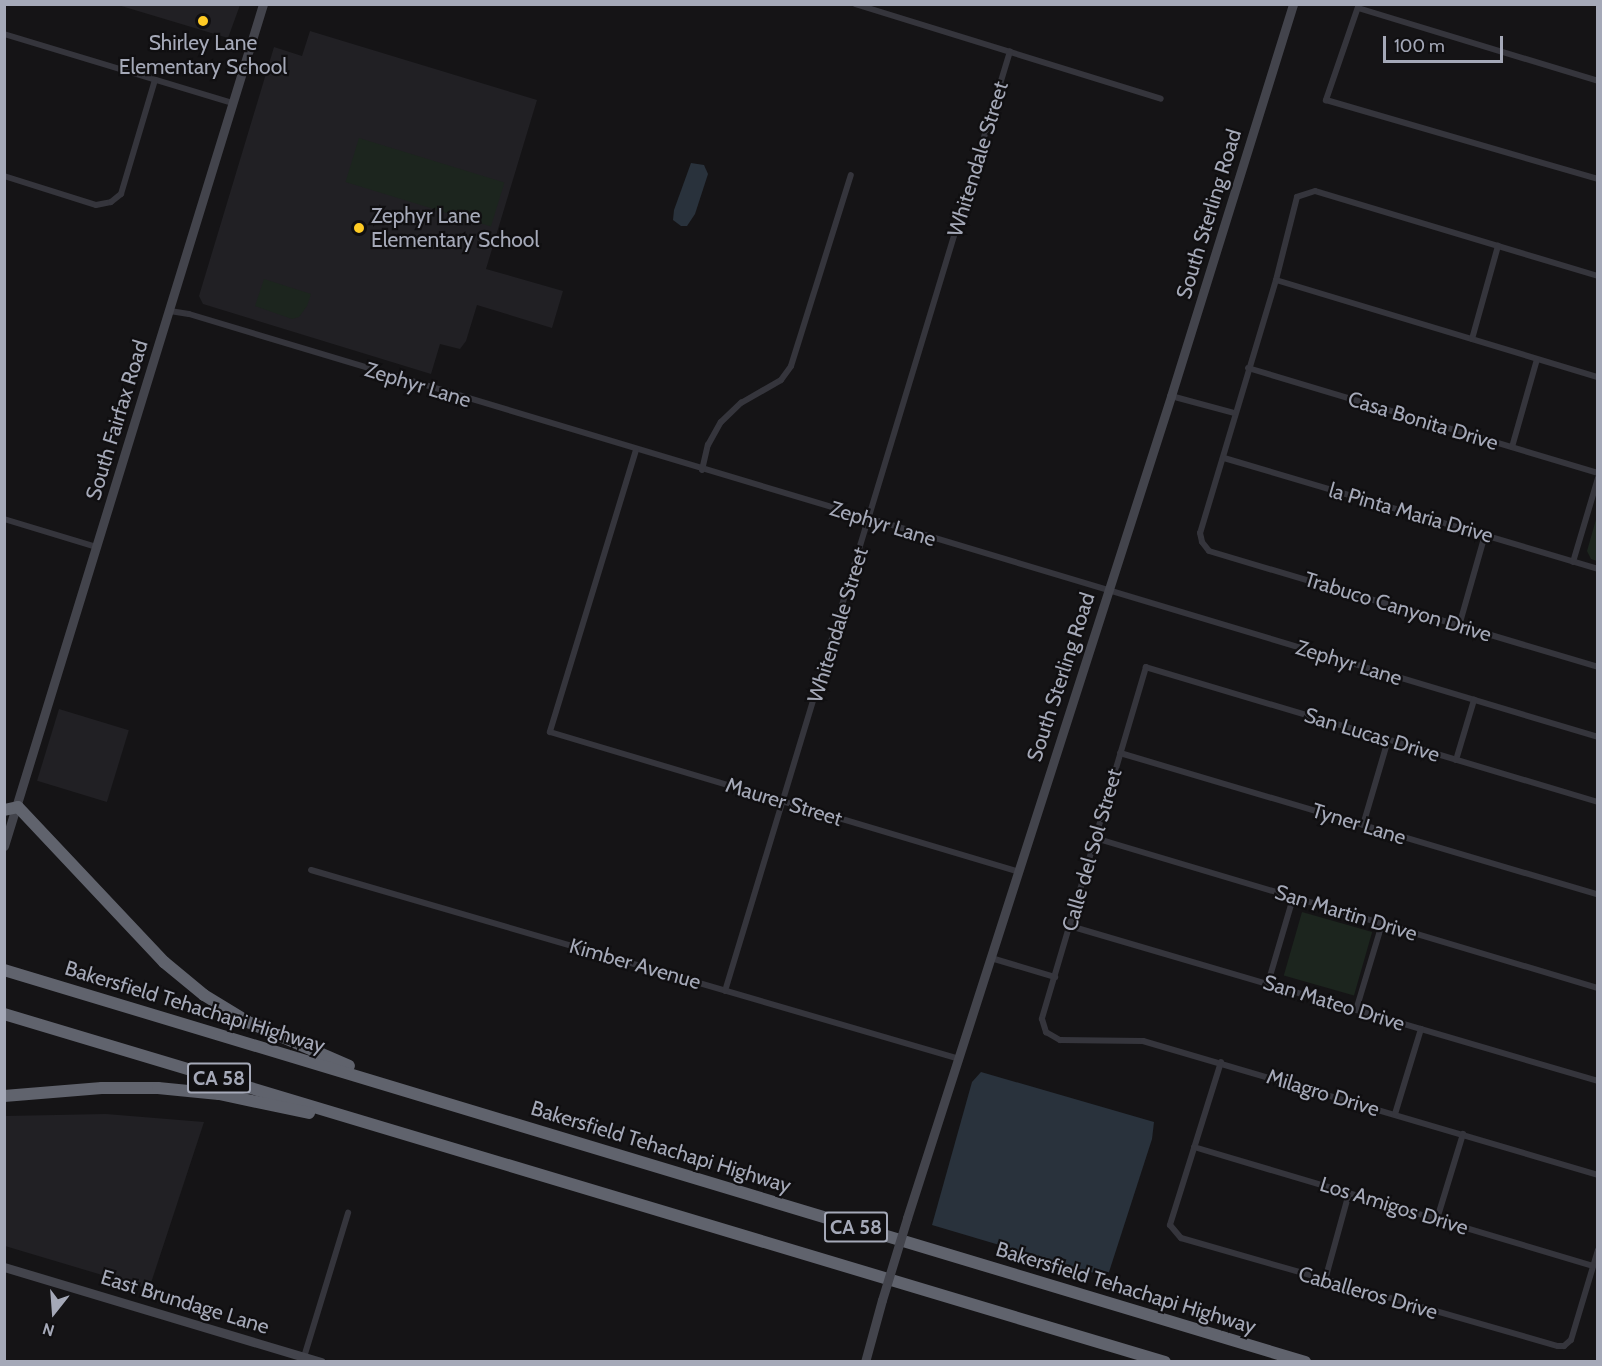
<!DOCTYPE html>
<style>
body{margin:0}
#map{position:relative;width:1602px;height:1366px;overflow:hidden;background:#151416;font-family:Cabin,sans-serif}
div>[style]{position:absolute}
[style*='--x']{left:calc(var(--x)*1px);top:calc(var(--y)*1px);width:calc(var(--w)*1px);rotate:calc(var(--a)*1deg)}
.built>*{inset:0;background:#212024;transform-origin:0 0}
.green>*{inset:0;background:#1c251e;transform-origin:0 0}
.water>*{inset:0;background:#29323c}
.street>*{height:6px;margin:-3px;padding:0 3px;transform-origin:3px;border-radius:3px;background:#35353c}
.secondary>*{height:9px;margin:-4.5px;padding:0 4.5px;transform-origin:4.5px;border-radius:4.5px;background:#43444c}
.highway>*{height:12px;margin:-6px;padding:0 6px;transform-origin:6px;border-radius:6px;background:#60636d}
.secondary-bridge>*{height:9px;margin:-4.5px;padding:0 4.5px;transform-origin:4.5px;border-radius:4.5px;background:#43444c}
.dots>*{width:16px;height:16px;translate:-50% -50%;box-sizing:border-box;border:3px solid #100f11;border-radius:50%}
span{translate:-50% -50%;white-space:nowrap;text-align:center;line-height:1.15;-webkit-text-stroke:4.5px #100f11;paint-order:stroke}
.shield-label span{padding:2px 4px;background:#100f11;border:2px solid;border-radius:4px;-webkit-text-stroke-width:0}
.shield-label{font-size:20px;color:#a5a9b8;font-weight:700}
.poi-label{font-size:21px;color:#a5a9b8}
.left{translate:0 -50%;text-align:left}
.street-label{font-size:21px;color:#a5a9b8}
.frame{position:absolute;inset:0;border:6px solid #a5a9b8;pointer-events:none}
.north{position:absolute;left:24px;top:1282px;width:60px;height:60px;-webkit-text-stroke:4px #100f11;paint-order:stroke;rotate:197deg;font-size:16px;font-weight:700;line-height:24px;text-align:center;color:#a5a9b8}
.north::after{content:'';display:block;margin:auto;width:21px;height:27px;background:#a5a9b8;clip-path:polygon(50% 0,100% 100%,50% 72%,0 100%)}
.scale{position:absolute;left:1383px;top:36px;width:120px;height:27px;box-sizing:border-box;border:3px solid #a5a9b8;border-top:0;padding-left:8px;font-size:18px;line-height:21px;white-space:nowrap;color:#a5a9b8;-webkit-text-stroke:4px #100f11;paint-order:stroke}
</style>
<div id="map">
<div class="built">
<div style="clip-path:polygon(118px 5px,240px 5px,228px 38px)"></div>
<div style="clip-path:polygon(310px 31px,537px 100px,486px 269px,563px 291px,552px 328px,477px 305px,466px 341px,460px 349px,440px 344px,431px 374px,203px 304px,199px 296px,274px 47px,302px 56px)"></div>
<div style="left:59px;top:709px;width:73px;height:75px;rotate:17deg"></div>
<div style="clip-path:polygon(106px 1114px,204px 1122px,149px 1289px,5px 1246px,5px 1116px)"></div>
</div>
<div class="green">
<div style="left:359px;top:138px;width:152px;height:46px;rotate:17deg"></div>
<div style="clip-path:polygon(264px 279px,311px 294px,307px 306px,299px 317px,292px 319px,255px 306px)"></div>
<div style="clip-path:polygon(1597px 516px,1597px 561px,1591px 559px,1587px 551px)"></div>
<div style="left:1302px;top:912px;width:73px;height:66px;rotate:16deg"></div>
</div>
<div class="water">
<div style="clip-path:polygon(691px 163px,704px 165px,708px 174px,695px 214px,687px 226px,681px 226px,673px 220px,674px 210px)"></div>
<div style="clip-path:polygon(981px 1072px,1154px 1122px,1152px 1139px,1109px 1272px,1104px 1276px,932px 1225px,972px 1082px)"></div>
</div>
<div class="street">
<div style="--x:855;--y:4;--w:320;--a:17.2"></div>
<div style="--x:1359;--y:4;--w:102;--a:109"></div>
<div style="--x:1326;--y:100;--w:283;--a:16.2"></div>
<div style="--x:1358;--y:8;--w:251;--a:16.9"></div>
<div style="--x:4;--y:34;--w:239;--a:16.8"></div>
<div style="--x:4;--y:176;--w:96;--a:17.5"></div>
<div style="--x:96;--y:205;--w:15;--a:-11"></div>
<div style="--x:111;--y:202;--w:13;--a:-39"></div>
<div style="--x:121;--y:194;--w:119;--a:-73.4"></div>
<div style="--x:1598;--y:276;--w:295;--a:-163.3"></div>
<div style="--x:1315;--y:191;--w:19;--a:162"></div>
<div style="--x:1297;--y:197;--w:86;--a:104.2"></div>
<div style="--x:1276;--y:280;--w:264;--a:106.7"></div>
<div style="--x:1200;--y:533;--w:9;--a:77"></div>
<div style="--x:1202;--y:542;--w:11;--a:52"></div>
<div style="--x:1209;--y:551;--w:406;--a:16.6"></div>
<div style="--x:1276;--y:280;--w:336;--a:16.8"></div>
<div style="--x:170;--y:311;--w:19;--a:9"></div>
<div style="--x:189;--y:314;--w:1471;--a:16.71"></div>
<div style="--x:1472;--y:339;--w:97;--a:-74.4"></div>
<div style="--x:1248;--y:368;--w:365;--a:16.7"></div>
<div style="--x:1171;--y:396;--w:65;--a:15.1"></div>
<div style="--x:1512;--y:447;--w:91;--a:-74.1"></div>
<div style="--x:636;--y:450;--w:295;--a:107"></div>
<div style="--x:550;--y:732;--w:487;--a:16.6"></div>
<div style="--x:1224;--y:458;--w:390;--a:16.5"></div>
<div style="--x:702;--y:470;--w:26;--a:-77"></div>
<div style="--x:708;--y:445;--w:26;--a:-61"></div>
<div style="--x:721;--y:422;--w:28;--a:-44"></div>
<div style="--x:741;--y:403;--w:46;--a:-29.9"></div>
<div style="--x:781;--y:380;--w:17;--a:-54"></div>
<div style="--x:791;--y:366;--w:200;--a:-72.6"></div>
<div style="--x:4;--y:519;--w:97;--a:16.8"></div>
<div style="--x:1573;--y:562;--w:88;--a:-73.4"></div>
<div style="--x:1459;--y:626;--w:95;--a:-74.1"></div>
<div style="--x:1120;--y:753;--w:499;--a:16.5"></div>
<div style="--x:1456;--y:760;--w:63;--a:-73.3"></div>
<div style="--x:1598;--y:802;--w:472;--a:-163.4"></div>
<div style="--x:1146;--y:667;--w:367;--a:106.5"></div>
<div style="--x:1042;--y:1019;--w:14;--a:73"></div>
<div style="--x:1046;--y:1032;--w:16;--a:30"></div>
<div style="--x:1060;--y:1040;--w:83;--a:0.7"></div>
<div style="--x:1143;--y:1041;--w:474;--a:16.4"></div>
<div style="--x:1363;--y:825;--w:89;--a:-73.6"></div>
<div style="--x:1095;--y:838;--w:525;--a:16.61"></div>
<div style="--x:311;--y:870;--w:676;--a:16.24"></div>
<div style="--x:1070;--y:926;--w:550;--a:16.36"></div>
<div style="--x:991;--y:958;--w:67;--a:16.5"></div>
<div style="--x:1268;--y:983;--w:89;--a:-73.6"></div>
<div style="--x:725;--y:991;--w:982;--a:-73.13"></div>
<div style="--x:1356;--y:1010;--w:90;--a:-73.2"></div>
<div style="--x:1221;--y:1062;--w:171;--a:107.4"></div>
<div style="--x:1170;--y:1225;--w:17;--a:50"></div>
<div style="--x:1181;--y:1238;--w:392;--a:16"></div>
<div style="--x:1558;--y:1346;--w:6;--a:0"></div>
<div style="--x:1564;--y:1346;--w:9;--a:-41"></div>
<div style="--x:1571;--y:1340;--w:94;--a:-73.3"></div>
<div style="--x:1395;--y:1114;--w:89;--a:-73"></div>
<div style="--x:1194;--y:1147;--w:416;--a:16.6"></div>
<div style="--x:1437;--y:1219;--w:89;--a:-73"></div>
<div style="--x:1325;--y:1280;--w:90;--a:-74.6"></div>
<div style="--x:304;--y:1357;--w:151;--a:-73"></div>
</div>
<div class="secondary">
<div style="--x:4;--y:846;--w:881;--a:-72.9"></div>
<div style="--x:907;--y:1218;--w:863;--a:-72.19"></div>
<div style="--x:1171;--y:396;--w:411;--a:-72.7"></div>
<div style="--x:4;--y:1267;--w:331;--a:16.7"></div>
<div style="--x:865;--y:1362;--w:64;--a:-74.7"></div>
</div>
<div class="highway">
<div style="--x:4;--y:810;--w:14;--a:-12"></div>
<div style="--x:18;--y:807;--w:213;--a:46.7"></div>
<div style="--x:164;--y:962;--w:52;--a:39.5"></div>
<div style="--x:204;--y:995;--w:52;--a:31.5"></div>
<div style="--x:248;--y:1022;--w:110;--a:23.5"></div>
<div style="--x:4;--y:970;--w:1359;--a:16.77"></div>
<div style="--x:4;--y:1014;--w:1212;--a:16.69"></div>
<div style="--x:4;--y:1096;--w:98;--a:-4.7"></div>
<div style="--x:102;--y:1088;--w:56;--a:0"></div>
<div style="--x:158;--y:1088;--w:61;--a:5.6"></div>
<div style="--x:219;--y:1094;--w:92;--a:11.9"></div>
</div>
<div class="secondary-bridge">
<div style="--x:882;--y:1300;--w:86;--a:-73"></div>
</div>
<div class="dots">
<div style="left:203px;top:21px;background:#ffcb24"></div>
<div style="left:359px;top:228px;background:#ffcb24"></div>
</div>
<div class="shield-label">
<span style="left:219px;top:1078px">CA 58</span>
<span style="left:856px;top:1227px">CA 58</span>
</div>
<div class="poi-label">
<span style="left:203px;top:55px">Shirley Lane<br>Elementary School</span>
<span class="left" style="left:371px;top:228px">Zephyr Lane<br>Elementary School</span>
</div>
<div class="street-label">
<span style="left:978px;top:159px;rotate:-73deg">Whitendale Street</span>
<span style="left:1209px;top:214px;rotate:-73deg">South Sterling Road</span>
<span style="left:418px;top:385px;rotate:17deg">Zephyr Lane</span>
<span style="left:117px;top:420px;rotate:-73deg">South Fairfax Road</span>
<span style="left:1423px;top:421px;rotate:17deg">Casa Bonita Drive</span>
<span style="left:1411px;top:513px;rotate:16deg">la Pinta Maria Drive</span>
<span style="left:883px;top:524px;rotate:17deg">Zephyr Lane</span>
<span style="left:1398px;top:607px;rotate:17deg">Trabuco Canyon Drive</span>
<span style="left:838px;top:625px;rotate:-73deg">Whitendale Street</span>
<span style="left:1349px;top:663px;rotate:17deg">Zephyr Lane</span>
<span style="left:1061px;top:677px;rotate:-72deg">South Sterling Road</span>
<span style="left:1372px;top:735px;rotate:17deg">San Lucas Drive</span>
<span style="left:784px;top:802px;rotate:17deg">Maurer Street</span>
<span style="left:1359px;top:824px;rotate:17deg">Tyner Lane</span>
<span style="left:1092px;top:850px;rotate:-74deg">Calle del Sol Street</span>
<span style="left:1346px;top:913px;rotate:17deg">San Martin Drive</span>
<span style="left:635px;top:964px;rotate:16deg">Kimber Avenue</span>
<span style="left:1334px;top:1003px;rotate:17deg">San Mateo Drive</span>
<span style="left:195px;top:1007px;rotate:17deg">Bakersfield Tehachapi Highway</span>
<span style="left:1323px;top:1093px;rotate:17deg">Milagro Drive</span>
<span style="left:661px;top:1147px;rotate:17deg">Bakersfield Tehachapi Highway</span>
<span style="left:1394px;top:1206px;rotate:17deg">Los Amigos Drive</span>
<span style="left:1126px;top:1288px;rotate:17deg">Bakersfield Tehachapi Highway</span>
<span style="left:1368px;top:1293px;rotate:16deg">Caballeros Drive</span>
<span style="left:185px;top:1302px;rotate:17deg">East Brundage Lane</span>
</div>
<div class="frame"></div>
<div class="north">N</div>
<div class="scale">100 m</div>
</div>
